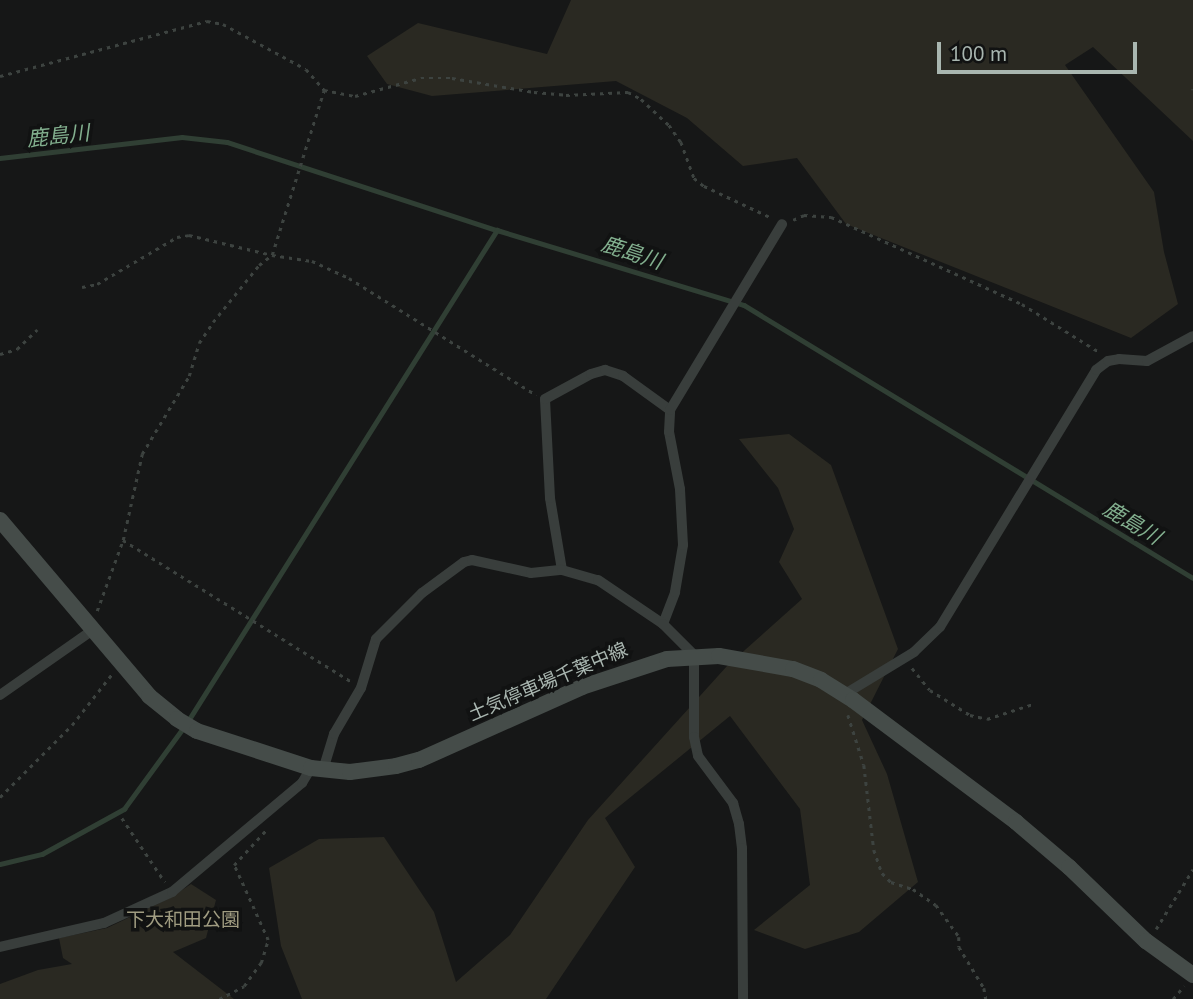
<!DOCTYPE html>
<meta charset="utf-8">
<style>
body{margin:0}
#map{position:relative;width:1193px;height:999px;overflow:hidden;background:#161717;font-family:"PT Sans","Noto Sans JP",sans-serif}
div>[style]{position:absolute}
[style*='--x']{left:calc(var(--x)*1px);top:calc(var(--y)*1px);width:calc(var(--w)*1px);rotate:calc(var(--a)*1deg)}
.green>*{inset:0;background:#2a2922}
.stream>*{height:4.5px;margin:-2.25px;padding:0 2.25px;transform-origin:2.25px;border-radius:2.25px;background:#303f34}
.path>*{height:2.5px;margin-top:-1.25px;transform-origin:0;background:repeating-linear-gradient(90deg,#3d4340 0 3.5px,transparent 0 8.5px)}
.street>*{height:10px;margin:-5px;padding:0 5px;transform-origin:5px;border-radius:5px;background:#393e3c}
.secondary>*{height:16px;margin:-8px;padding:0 8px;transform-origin:8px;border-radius:8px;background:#454c49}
span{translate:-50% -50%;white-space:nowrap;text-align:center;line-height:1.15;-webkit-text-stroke:7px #111212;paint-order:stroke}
.street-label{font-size:19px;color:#a9b6b0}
.park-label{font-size:19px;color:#a09c81}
.water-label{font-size:21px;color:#82af8e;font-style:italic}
.scale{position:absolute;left:937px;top:42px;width:200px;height:32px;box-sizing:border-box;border:4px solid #a9b6b0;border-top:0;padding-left:9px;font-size:21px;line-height:24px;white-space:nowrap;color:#a9b6b0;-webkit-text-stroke:5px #111212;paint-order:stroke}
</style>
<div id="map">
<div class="green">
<div style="clip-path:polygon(571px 0,1193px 0,1193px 141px,1093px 47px,1065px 65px,1154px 192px,1164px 252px,1178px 304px,1131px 338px,846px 224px,797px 158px,743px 166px,687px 118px,616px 81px,432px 96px,387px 84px,367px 56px,418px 23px,547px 54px)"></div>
<div style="clip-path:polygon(789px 434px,831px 465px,898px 649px,862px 720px,887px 774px,918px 882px,859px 932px,805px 949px,754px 930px,810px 885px,800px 809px,730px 716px,605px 818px,635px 867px,546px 999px,302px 999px,281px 946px,269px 868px,319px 839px,384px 837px,434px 912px,456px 982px,510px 935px,588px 820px,727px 666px,802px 599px,779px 562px,794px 529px,778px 488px,739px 439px)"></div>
<div style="clip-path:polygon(191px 884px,216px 900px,206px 938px,173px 952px,234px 999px,0 999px,0 984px,38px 970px,72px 964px,63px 958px,59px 938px,107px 928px,170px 898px)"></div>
</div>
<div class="stream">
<div style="--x:0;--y:158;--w:183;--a:-6.6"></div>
<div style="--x:182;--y:137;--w:45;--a:6.3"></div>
<div style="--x:227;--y:142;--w:284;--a:18.1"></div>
<div style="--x:497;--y:230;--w:258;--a:16.9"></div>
<div style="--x:744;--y:305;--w:525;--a:31.3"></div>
<div style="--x:188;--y:721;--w:580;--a:-57.82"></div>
<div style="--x:0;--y:864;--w:43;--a:-13.4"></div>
<div style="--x:42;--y:854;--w:94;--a:-28.8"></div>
<div style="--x:124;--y:809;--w:100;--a:-53.9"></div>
</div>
<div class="path">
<div style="--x:0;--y:76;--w:214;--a:-14.9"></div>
<div style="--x:207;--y:21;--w:16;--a:11"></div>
<div style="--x:223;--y:24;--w:94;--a:28.5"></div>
<div style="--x:306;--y:69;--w:28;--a:49"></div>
<div style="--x:324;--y:90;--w:32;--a:11"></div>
<div style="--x:355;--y:96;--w:68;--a:-15.3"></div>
<div style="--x:421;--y:78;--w:31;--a:0"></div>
<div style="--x:452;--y:78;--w:83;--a:9.7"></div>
<div style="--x:534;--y:92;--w:32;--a:5"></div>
<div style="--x:566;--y:95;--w:62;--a:-2.8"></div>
<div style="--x:628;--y:92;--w:15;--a:28"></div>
<div style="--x:641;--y:99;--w:38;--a:43"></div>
<div style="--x:669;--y:125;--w:21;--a:55"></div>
<div style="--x:681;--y:142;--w:38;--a:70"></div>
<div style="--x:694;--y:178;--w:13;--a:39"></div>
<div style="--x:704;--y:186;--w:75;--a:25.2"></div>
<div style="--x:1193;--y:89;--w:1;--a:90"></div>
<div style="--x:793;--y:220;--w:12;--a:-24"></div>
<div style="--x:804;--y:215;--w:27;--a:4"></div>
<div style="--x:831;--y:217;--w:210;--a:24.5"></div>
<div style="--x:1022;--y:304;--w:91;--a:31.9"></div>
<div style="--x:82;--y:287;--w:15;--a:-11"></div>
<div style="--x:97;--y:284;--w:93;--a:-30.4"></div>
<div style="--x:177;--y:237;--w:12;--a:-9"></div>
<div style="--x:189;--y:235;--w:85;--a:13.5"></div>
<div style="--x:272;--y:255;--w:40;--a:8.5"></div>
<div style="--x:312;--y:261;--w:41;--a:24.7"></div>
<div style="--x:349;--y:278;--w:221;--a:32"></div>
<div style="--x:0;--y:354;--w:18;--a:-16"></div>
<div style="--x:17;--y:349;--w:28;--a:-44"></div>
<div style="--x:123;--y:540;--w:269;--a:31.8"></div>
<div style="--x:97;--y:611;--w:76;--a:-69.9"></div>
<div style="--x:123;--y:540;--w:88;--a:-77.5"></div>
<div style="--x:142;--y:454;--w:91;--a:-58.9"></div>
<div style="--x:189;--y:376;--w:34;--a:-73"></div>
<div style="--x:199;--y:343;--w:25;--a:-56"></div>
<div style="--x:213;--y:322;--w:73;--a:-51.1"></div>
<div style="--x:259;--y:265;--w:16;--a:-38"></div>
<div style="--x:272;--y:255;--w:173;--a:-72.5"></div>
<div style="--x:912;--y:668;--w:28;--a:51"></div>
<div style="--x:930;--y:690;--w:47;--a:32"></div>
<div style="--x:970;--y:715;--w:17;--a:13"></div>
<div style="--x:987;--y:719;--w:48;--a:-18.1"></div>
<div style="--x:848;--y:715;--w:52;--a:72.3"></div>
<div style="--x:864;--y:765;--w:86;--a:83.3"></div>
<div style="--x:874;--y:850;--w:24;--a:71"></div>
<div style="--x:882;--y:873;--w:13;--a:45"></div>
<div style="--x:891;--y:882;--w:23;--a:18"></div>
<div style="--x:913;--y:889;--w:28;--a:35"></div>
<div style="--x:936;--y:905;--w:39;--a:54"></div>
<div style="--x:959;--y:937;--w:10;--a:90"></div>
<div style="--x:959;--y:947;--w:48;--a:58.6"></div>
<div style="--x:984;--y:988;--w:11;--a:80"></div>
<div style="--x:0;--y:797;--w:102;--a:-45"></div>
<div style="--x:72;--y:725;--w:65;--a:-51.9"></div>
<div style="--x:122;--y:818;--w:77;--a:56.1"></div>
<div style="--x:1156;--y:929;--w:70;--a:-58.3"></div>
<div style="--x:219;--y:999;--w:28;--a:-27"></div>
<div style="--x:244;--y:986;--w:29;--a:-54"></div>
<div style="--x:261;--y:963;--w:24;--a:-73"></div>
<div style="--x:268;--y:940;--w:82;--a:-114.4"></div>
<div style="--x:234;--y:865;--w:50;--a:-47.4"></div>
<div style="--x:1173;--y:999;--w:17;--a:-50"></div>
</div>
<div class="street">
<div style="--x:562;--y:570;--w:73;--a:-99.5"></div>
<div style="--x:550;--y:498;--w:99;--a:-92.9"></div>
<div style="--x:545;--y:399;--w:52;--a:-28.5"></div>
<div style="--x:591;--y:374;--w:15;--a:-16"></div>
<div style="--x:605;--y:370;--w:19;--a:18"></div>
<div style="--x:623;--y:376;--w:58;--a:35.9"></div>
<div style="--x:663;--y:624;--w:34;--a:-69"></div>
<div style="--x:675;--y:592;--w:48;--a:-80.3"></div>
<div style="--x:683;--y:545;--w:56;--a:-93.1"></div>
<div style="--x:680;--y:489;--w:58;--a:-100.9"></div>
<div style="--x:669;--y:432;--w:22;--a:-87"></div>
<div style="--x:670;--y:410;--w:217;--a:-58.9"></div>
<div style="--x:845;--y:694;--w:81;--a:-31.3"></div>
<div style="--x:914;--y:652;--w:36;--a:-44"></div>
<div style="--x:940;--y:627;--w:301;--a:-58.7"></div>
<div style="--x:1096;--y:370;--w:15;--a:-37"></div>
<div style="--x:1108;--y:361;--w:11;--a:-10"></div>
<div style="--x:1119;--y:359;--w:28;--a:4"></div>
<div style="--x:1147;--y:361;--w:52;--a:-28.5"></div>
<div style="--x:0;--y:695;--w:113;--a:-35"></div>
<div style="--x:323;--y:770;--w:38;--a:-73"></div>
<div style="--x:334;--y:734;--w:53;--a:-59.6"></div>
<div style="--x:361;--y:688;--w:51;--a:-73"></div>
<div style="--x:376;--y:639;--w:65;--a:-45"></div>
<div style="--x:422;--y:593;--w:52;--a:-36.4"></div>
<div style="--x:464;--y:562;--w:8;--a:-14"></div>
<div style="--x:472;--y:560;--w:60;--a:12.4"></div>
<div style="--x:531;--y:573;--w:31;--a:-6"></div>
<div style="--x:562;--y:570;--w:37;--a:16"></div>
<div style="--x:598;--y:580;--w:78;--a:34.1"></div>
<div style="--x:663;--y:624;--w:44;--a:45"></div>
<div style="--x:694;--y:655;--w:82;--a:90"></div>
<div style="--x:694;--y:737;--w:19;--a:78"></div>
<div style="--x:698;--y:756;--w:59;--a:53.3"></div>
<div style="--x:733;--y:803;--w:22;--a:74"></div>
<div style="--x:739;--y:824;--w:24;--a:83"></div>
<div style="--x:742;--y:848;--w:151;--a:89.6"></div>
<div style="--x:0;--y:947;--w:107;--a:-13"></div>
<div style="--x:104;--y:923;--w:75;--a:-24.5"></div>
<div style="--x:172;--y:892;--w:170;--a:-40"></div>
<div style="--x:302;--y:783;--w:17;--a:-59"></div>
</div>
<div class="secondary">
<div style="--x:0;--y:520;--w:231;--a:49.7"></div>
<div style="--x:149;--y:696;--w:36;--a:39"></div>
<div style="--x:177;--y:719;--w:23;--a:31"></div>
<div style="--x:197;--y:731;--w:120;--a:18"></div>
<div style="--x:311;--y:768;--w:39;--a:6"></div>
<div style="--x:350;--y:772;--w:46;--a:-7.4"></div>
<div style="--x:396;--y:766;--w:24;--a:-15"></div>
<div style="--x:419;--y:760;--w:179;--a:-24.1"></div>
<div style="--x:582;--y:687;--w:89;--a:-18.2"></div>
<div style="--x:667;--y:659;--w:52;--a:-3.3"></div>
<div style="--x:719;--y:656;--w:75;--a:10"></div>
<div style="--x:793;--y:669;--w:30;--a:21"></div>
<div style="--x:821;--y:680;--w:38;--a:32"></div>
<div style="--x:853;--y:700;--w:204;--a:36.8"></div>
<div style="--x:1016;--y:822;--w:70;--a:40.3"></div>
<div style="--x:1069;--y:867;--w:107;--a:43.9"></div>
<div style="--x:1146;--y:941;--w:58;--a:35.9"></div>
</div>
<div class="street-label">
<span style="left:548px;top:682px;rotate:-23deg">土気停車場千葉中線</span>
</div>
<div class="park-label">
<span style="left:183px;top:920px">下大和田公園</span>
</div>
<div class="water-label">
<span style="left:58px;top:136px;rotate:-6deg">鹿島川</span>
<span style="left:632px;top:253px;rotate:18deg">鹿島川</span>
<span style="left:1132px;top:523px;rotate:31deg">鹿島川</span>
</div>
<div class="scale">100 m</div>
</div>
